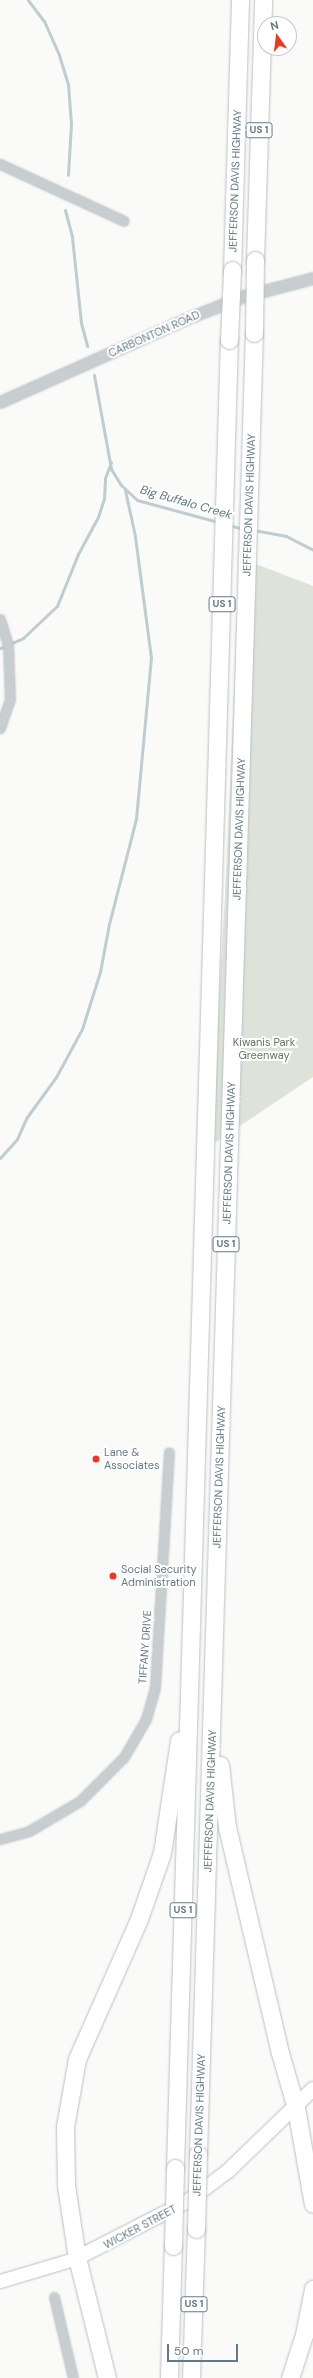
<!DOCTYPE html>
<style>
body{margin:0}
#map{position:relative;width:313px;height:2378px;overflow:hidden;background:#fafaf8;font-family:"DM Sans",sans-serif}
div>[style]{position:absolute}
[style*='--x']{left:calc(var(--x)*1px);top:calc(var(--y)*1px);width:calc(var(--w)*1px);rotate:calc(var(--a)*1deg)}
.green>*{inset:0;background:#dde3d8}
.stream>*{height:3px;margin:-1.5px;padding:0 1.5px;transform-origin:1.5px;border-radius:1.5px;background:#becdd0}
.roads{filter:drop-shadow(0 0 1px #b9c1c4) drop-shadow(0 0 1px #b9c1c4)}
.minor>*{height:9px;margin:-4.5px;padding:0 4.5px;transform-origin:4.5px;border-radius:4.5px;background:#c8cdd0}
.tertiary>*{height:11px;margin:-5.5px;padding:0 5.5px;transform-origin:5.5px;border-radius:5.5px;background:#c8cdd0}
.secondary>*{height:13px;margin:-6.5px;padding:0 6.5px;transform-origin:6.5px;border-radius:6.5px;background:#fff}
.primary>*{height:14px;margin:-7px;padding:0 7px;transform-origin:7px;border-radius:7px;background:#fff}
.motorway>*{height:17px;margin:-8.5px;padding:0 8.5px;transform-origin:8.5px;border-radius:8.5px;background:#fff}
.bridges{filter:drop-shadow(0 0 1px #babfc1) drop-shadow(0 0 1px #babfc1)}
.motorway-bridge>*{height:17px;margin:-8.5px;padding:0 8.5px;transform-origin:8.5px;border-radius:8.5px;background:#fff}
.dots>*{width:11px;height:11px;translate:-50% -50%;box-sizing:border-box;border:2px solid #fff;border-radius:50%}
span{translate:-50% -50%;white-space:nowrap;text-align:center;line-height:1.15;-webkit-text-stroke:4px #fff;paint-order:stroke}
.shield-label span{padding:1px 3px;background:#fff;border:1px solid;border-radius:3px;-webkit-text-stroke-width:0}
.shield-label{font-size:10px;color:#627a85;font-weight:700}
.street-label{font-size:11px;color:#627a85}
.park-label{font-size:11px;color:#66775e}
.poi-label{font-size:11px;color:#627a85}
.left{translate:0 -50%;text-align:left}
.water-label{font-size:12px;color:#5e7a7e;font-style:italic}
.north{position:absolute;left:257px;top:16px;width:40px;height:40px;box-sizing:border-box;background:#fff;border:1px solid #c0cace;border-radius:50%;rotate:346deg;font-size:11px;font-weight:700;line-height:16px;text-align:center;color:#627a85}
.north::after{content:'';display:block;margin:auto;width:14px;height:18px;background:#f3341f;clip-path:polygon(50% 0,100% 100%,50% 72%,0 100%)}
.scale{position:absolute;left:167px;top:2344px;width:71px;height:18px;box-sizing:border-box;border:2px solid #627a85;border-top:0;padding-left:5px;font-size:12px;line-height:14px;white-space:nowrap;color:#627a85;-webkit-text-stroke:3px #fff;paint-order:stroke}
</style>
<div id="map">
<div class="green">
<div style="clip-path:polygon(240px 558px,313px 586px,313px 1077px,213px 1144px,215px 1063px,225px 897px)"></div>
</div>
<div class="stream">
<div style="--x:28;--y:0;--w:26;--a:53"></div>
<div style="--x:44;--y:21;--w:37;--a:66"></div>
<div style="--x:59;--y:55;--w:30;--a:73"></div>
<div style="--x:68;--y:84;--w:40;--a:85.7"></div>
<div style="--x:71;--y:124;--w:51;--a:93.4"></div>
<div style="--x:65;--y:210;--w:28;--a:75"></div>
<div style="--x:72;--y:237;--w:86;--a:84"></div>
<div style="--x:81;--y:323;--w:24;--a:75"></div>
<div style="--x:94;--y:375;--w:96;--a:79.7"></div>
<div style="--x:111;--y:469;--w:19;--a:58"></div>
<div style="--x:121;--y:485;--w:22;--a:43"></div>
<div style="--x:137;--y:500;--w:84;--a:15.2"></div>
<div style="--x:229;--y:525;--w:15;--a:16"></div>
<div style="--x:253;--y:530;--w:34;--a:10"></div>
<div style="--x:286;--y:536;--w:30;--a:27"></div>
<div style="--x:0;--y:648;--w:25;--a:-23"></div>
<div style="--x:23;--y:638;--w:47;--a:-43.3"></div>
<div style="--x:57;--y:606;--w:56;--a:-68"></div>
<div style="--x:78;--y:554;--w:42;--a:-61.6"></div>
<div style="--x:98;--y:517;--w:19;--a:-72"></div>
<div style="--x:104;--y:499;--w:21;--a:-87"></div>
<div style="--x:105;--y:478;--w:17;--a:-69"></div>
<div style="--x:0;--y:1158;--w:25;--a:-48"></div>
<div style="--x:17;--y:1139;--w:24;--a:-66"></div>
<div style="--x:27;--y:1117;--w:49;--a:-54.1"></div>
<div style="--x:56;--y:1077;--w:55;--a:-61.6"></div>
<div style="--x:82;--y:1029;--w:60;--a:-72.5"></div>
<div style="--x:100;--y:972;--w:49;--a:-79.4"></div>
<div style="--x:109;--y:924;--w:108;--a:-75.6"></div>
<div style="--x:136;--y:819;--w:162;--a:-84.7"></div>
<div style="--x:151;--y:658;--w:123;--a:-97.5"></div>
<div style="--x:135;--y:536;--w:47;--a:-102.3"></div>
</div>
<div class="roads">
<div class="minor">
<div style="--x:0;--y:164;--w:136;--a:24.7"></div>
<div style="--x:0;--y:619;--w:27;--a:73"></div>
<div style="--x:8;--y:645;--w:54;--a:87.9"></div>
<div style="--x:10;--y:699;--w:31;--a:109"></div>
<div style="--x:0;--y:1839;--w:30;--a:-15"></div>
<div style="--x:29;--y:1831;--w:59;--a:-30.5"></div>
<div style="--x:80;--y:1801;--w:62;--a:-45"></div>
<div style="--x:124;--y:1757;--w:44;--a:-59.9"></div>
<div style="--x:146;--y:1719;--w:33;--a:-74"></div>
<div style="--x:155;--y:1687;--w:235;--a:-86.6"></div>
<div style="--x:54;--y:2297;--w:83;--a:76.8"></div>
</div>
<div class="tertiary">
<div style="--x:0;--y:402;--w:201;--a:-24.1"></div>
<div style="--x:183;--y:320;--w:66;--a:-21.5"></div>
<div style="--x:244;--y:296;--w:71;--a:-14.6"></div>
</div>
<div class="secondary">
<div style="--x:0;--y:2281;--w:80;--a:-16.6"></div>
</div>
<div class="primary">
<div style="--x:77;--y:2258;--w:125;--a:-27.2"></div>
<div style="--x:188;--y:2201;--w:50;--a:-36.9"></div>
<div style="--x:228;--y:2171;--w:118;--a:-44"></div>
</div>
<div class="motorway">
<div style="--x:255;--y:260;--w:260;--a:-88.2"></div>
<div style="--x:232;--y:270;--w:270;--a:-88.3"></div>
<div style="--x:220;--y:1765;--w:62;--a:83.6"></div>
<div style="--x:227;--y:1827;--w:232;--a:76.8"></div>
<div style="--x:280;--y:2053;--w:57;--a:73.8"></div>
<div style="--x:296;--y:2108;--w:97;--a:80"></div>
<div style="--x:198;--y:2154;--w:1822;--a:-88.24"></div>
<div style="--x:175;--y:2168;--w:1829;--a:-88.31"></div>
<div style="--x:107;--y:2378;--w:124;--a:-104"></div>
<div style="--x:77;--y:2258;--w:74;--a:-98.6"></div>
<div style="--x:66;--y:2185;--w:58;--a:-91"></div>
<div style="--x:65;--y:2127;--w:69;--a:-80"></div>
<div style="--x:77;--y:2059;--w:153;--a:-66.1"></div>
<div style="--x:139;--y:1919;--w:70;--a:-70.8"></div>
<div style="--x:162;--y:1853;--w:114;--a:-81.4"></div>
<div style="--x:169;--y:2378;--w:132;--a:-88.3"></div>
<div style="--x:191;--y:2378;--w:149;--a:-88.1"></div>
<div style="--x:290;--y:2378;--w:45;--a:-72"></div>
<div style="--x:304;--y:2335;--w:47;--a:-78.9"></div>
</div>
</div>
<div class="bridges">
<div class="motorway-bridge">
<div style="--x:254;--y:333;--w:73;--a:-89.2"></div>
<div style="--x:229;--y:340;--w:70;--a:-87.5"></div>
<div style="--x:196;--y:2229;--w:75;--a:-88.5"></div>
<div style="--x:173;--y:2246;--w:78;--a:-88.5"></div>
</div>
</div>
<div class="dots">
<div style="left:96px;top:1459px;background:#f3341f"></div>
<div style="left:113px;top:1576px;background:#f3341f"></div>
</div>
<div class="shield-label">
<span style="left:259px;top:130px">US 1</span>
<span style="left:222px;top:604px">US 1</span>
<span style="left:226px;top:1244px">US 1</span>
<span style="left:183px;top:1910px">US 1</span>
<span style="left:194px;top:2304px">US 1</span>
</div>
<div class="street-label">
<span style="left:235px;top:181px;rotate:-88deg">JEFFERSON DAVIS HIGHWAY</span>
<span style="left:154px;top:334px;rotate:-24deg">CARBONTON ROAD</span>
<span style="left:249px;top:505px;rotate:-88deg">JEFFERSON DAVIS HIGHWAY</span>
<span style="left:239px;top:829px;rotate:-88deg">JEFFERSON DAVIS HIGHWAY</span>
<span style="left:229px;top:1153px;rotate:-88deg">JEFFERSON DAVIS HIGHWAY</span>
<span style="left:219px;top:1477px;rotate:-88deg">JEFFERSON DAVIS HIGHWAY</span>
<span style="left:145px;top:1647px;rotate:-86deg">TIFFANY DRIVE</span>
<span style="left:210px;top:1801px;rotate:-88deg">JEFFERSON DAVIS HIGHWAY</span>
<span style="left:199px;top:2125px;rotate:-88deg">JEFFERSON DAVIS HIGHWAY</span>
<span style="left:140px;top:2227px;rotate:-28deg">WICKER STREET</span>
</div>
<div class="park-label">
<span style="left:264px;top:1049px">Kiwanis Park<br>Greenway</span>
</div>
<div class="poi-label">
<span class="left" style="left:104px;top:1459px">Lane &amp;<br>Associates</span>
<span class="left" style="left:121px;top:1576px">Social Security<br>Administration</span>
</div>
<div class="water-label">
<span style="left:186px;top:503px;rotate:16deg">Big Buffalo Creek</span>
</div>
<div class="north">N</div>
<div class="scale">50 m</div>
</div>
